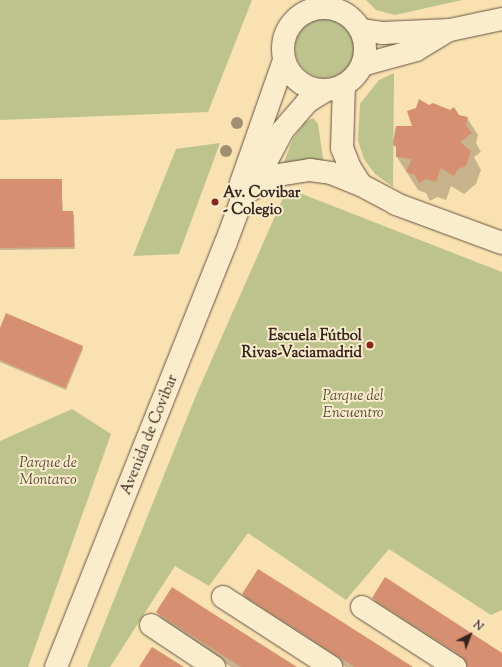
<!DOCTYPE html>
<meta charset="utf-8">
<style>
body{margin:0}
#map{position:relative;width:502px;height:667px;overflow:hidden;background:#f9e1b1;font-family:"Sorts Mill Goudy",serif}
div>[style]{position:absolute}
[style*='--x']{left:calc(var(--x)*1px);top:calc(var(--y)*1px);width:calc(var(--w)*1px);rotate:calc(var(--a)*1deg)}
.green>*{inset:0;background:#bcc38d}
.round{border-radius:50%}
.shadow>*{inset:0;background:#0003}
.building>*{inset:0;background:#d68f70}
.roads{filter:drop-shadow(0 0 1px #675343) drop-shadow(0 0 1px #675343)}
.minor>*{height:22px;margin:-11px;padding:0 11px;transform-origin:11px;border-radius:11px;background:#fbeccc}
.minor>.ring{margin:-11px;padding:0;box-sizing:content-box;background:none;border:22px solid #fbeccc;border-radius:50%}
.trees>*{width:12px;height:12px;margin:-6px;border-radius:50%;background:#a08f70}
.dots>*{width:11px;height:11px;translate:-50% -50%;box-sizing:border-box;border:2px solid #fbeccc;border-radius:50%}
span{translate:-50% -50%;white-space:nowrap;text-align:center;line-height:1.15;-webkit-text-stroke:4px #fbeccc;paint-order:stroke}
.poi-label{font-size:15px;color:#36241e;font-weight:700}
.left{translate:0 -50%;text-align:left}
.right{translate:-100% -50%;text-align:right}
.park-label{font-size:15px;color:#584c3a;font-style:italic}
.street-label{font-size:15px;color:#36241e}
.north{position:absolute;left:450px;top:615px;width:40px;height:40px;-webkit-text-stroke:3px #fbeccc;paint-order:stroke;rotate:42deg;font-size:11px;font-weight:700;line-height:16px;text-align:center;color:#36241e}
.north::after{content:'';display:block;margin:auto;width:14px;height:18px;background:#36241e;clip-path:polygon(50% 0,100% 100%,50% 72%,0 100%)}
</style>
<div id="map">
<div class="green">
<div style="clip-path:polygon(0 0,252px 0,208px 112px,0 120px)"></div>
<div style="clip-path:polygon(366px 0,462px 0,395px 15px,376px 10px)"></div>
<div class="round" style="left:295px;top:18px;width:60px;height:60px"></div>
<div style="clip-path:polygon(394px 73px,393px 187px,375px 174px,364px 159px,358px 141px,360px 104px,379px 80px)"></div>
<div style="clip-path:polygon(313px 118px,318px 124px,324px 165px,282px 167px,293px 139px,305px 122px)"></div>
<div style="clip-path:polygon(220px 143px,179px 254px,133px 256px,176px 149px)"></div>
<div style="clip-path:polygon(290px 192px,302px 194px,502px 272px,502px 610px,491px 615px,389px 549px,346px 600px,248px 533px,209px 586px,175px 566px,110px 667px,87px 667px,197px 393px,283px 198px)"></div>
<div style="clip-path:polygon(72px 409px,111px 434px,28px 667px,0 667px,0 441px)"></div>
</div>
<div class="shadow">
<div style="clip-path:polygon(428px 106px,467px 118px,478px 135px,476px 143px,481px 152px,474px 157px,481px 170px,476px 184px,464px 194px,451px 186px,446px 200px,437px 197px,430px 201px,426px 193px,418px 190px,397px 157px,397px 147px,393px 142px,396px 127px,413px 127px)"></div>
<div style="clip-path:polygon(0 180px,61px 180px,63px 212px,72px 212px,74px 215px,75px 249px,0 250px)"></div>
<div style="clip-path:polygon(0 330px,82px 347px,83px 349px,66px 390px,0 362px)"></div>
<div style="clip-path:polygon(243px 594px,410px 667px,346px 667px,249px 605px)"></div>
<div style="clip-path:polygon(373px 598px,502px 654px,502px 667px,469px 667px,379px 609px)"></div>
<div style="clip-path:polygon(157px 612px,296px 667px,231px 667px,164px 623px)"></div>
</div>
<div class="building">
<div style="clip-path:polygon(419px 99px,429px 105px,433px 103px,450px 110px,454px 107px,459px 115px,468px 117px,466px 125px,472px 133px,460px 142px,471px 151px,466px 166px,458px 169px,454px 176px,441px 168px,436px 182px,426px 179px,419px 183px,415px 175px,406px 172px,412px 159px,396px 157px,396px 147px,393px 145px,396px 126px,412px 126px,407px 111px,416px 108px)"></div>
<div style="clip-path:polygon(0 179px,62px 179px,62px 211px,73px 211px,74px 247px,0 248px)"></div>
<div style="clip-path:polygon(6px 313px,83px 346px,65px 388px,0 360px,0 328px)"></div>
<div style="clip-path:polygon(258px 569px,333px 616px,413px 667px,355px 667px,242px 594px)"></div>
<div style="clip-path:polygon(385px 577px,502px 653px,502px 667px,468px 667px,462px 656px,372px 598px)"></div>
<div style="clip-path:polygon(172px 587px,209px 611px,297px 667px,241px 667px,185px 631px,156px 612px)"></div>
<div style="clip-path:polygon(152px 647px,184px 667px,139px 667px)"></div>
</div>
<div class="roads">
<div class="minor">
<div class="ring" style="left:283px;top:8px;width:60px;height:60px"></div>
<div style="--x:361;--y:30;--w:21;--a:8"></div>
<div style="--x:382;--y:33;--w:68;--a:-2.5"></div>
<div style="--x:450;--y:30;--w:53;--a:-11.9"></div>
<div style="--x:362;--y:65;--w:56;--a:-15.5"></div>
<div style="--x:416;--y:50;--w:37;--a:-31"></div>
<div style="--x:344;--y:85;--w:63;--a:91.8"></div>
<div style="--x:342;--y:148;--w:22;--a:68"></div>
<div style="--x:350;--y:168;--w:20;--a:57"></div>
<div style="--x:254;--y:187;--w:27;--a:-27"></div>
<div style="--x:278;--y:175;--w:32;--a:-9"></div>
<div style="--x:310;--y:170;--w:21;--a:8"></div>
<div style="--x:331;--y:173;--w:32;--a:22"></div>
<div style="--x:361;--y:185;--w:40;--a:28"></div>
<div style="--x:396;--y:204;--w:113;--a:20.2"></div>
<div style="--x:251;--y:190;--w:68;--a:-61.9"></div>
<div style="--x:283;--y:130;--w:37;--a:-49"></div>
<div style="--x:307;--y:102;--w:22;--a:-32"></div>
<div style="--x:223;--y:597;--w:129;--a:32.9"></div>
<div style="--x:362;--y:607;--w:111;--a:32.8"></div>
<div style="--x:151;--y:625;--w:76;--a:33.7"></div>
<div style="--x:56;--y:667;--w:455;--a:-68.2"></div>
<div style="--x:225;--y:245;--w:46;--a:-69.6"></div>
<div style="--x:241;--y:202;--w:19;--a:-90"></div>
<div style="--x:241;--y:183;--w:130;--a:-70.7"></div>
</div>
</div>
<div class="trees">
<div style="left:237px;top:123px"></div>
<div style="left:226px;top:151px"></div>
</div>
<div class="dots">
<div style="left:215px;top:202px;background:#8f2418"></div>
<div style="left:370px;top:345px;background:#8f2418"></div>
</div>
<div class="poi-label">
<span class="left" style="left:223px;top:202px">Av. Covibar<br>- Colegio</span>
<span class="right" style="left:362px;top:345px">Escuela Fútbol<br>Rivas-Vaciamadrid</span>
</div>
<div class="park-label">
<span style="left:353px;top:405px">Parque del<br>Encuentro</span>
<span style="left:48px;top:472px">Parque de<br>Montarco</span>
</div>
<div class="street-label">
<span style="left:150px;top:435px;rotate:-68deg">Avenida de Covibar</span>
</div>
<div class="north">N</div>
</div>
